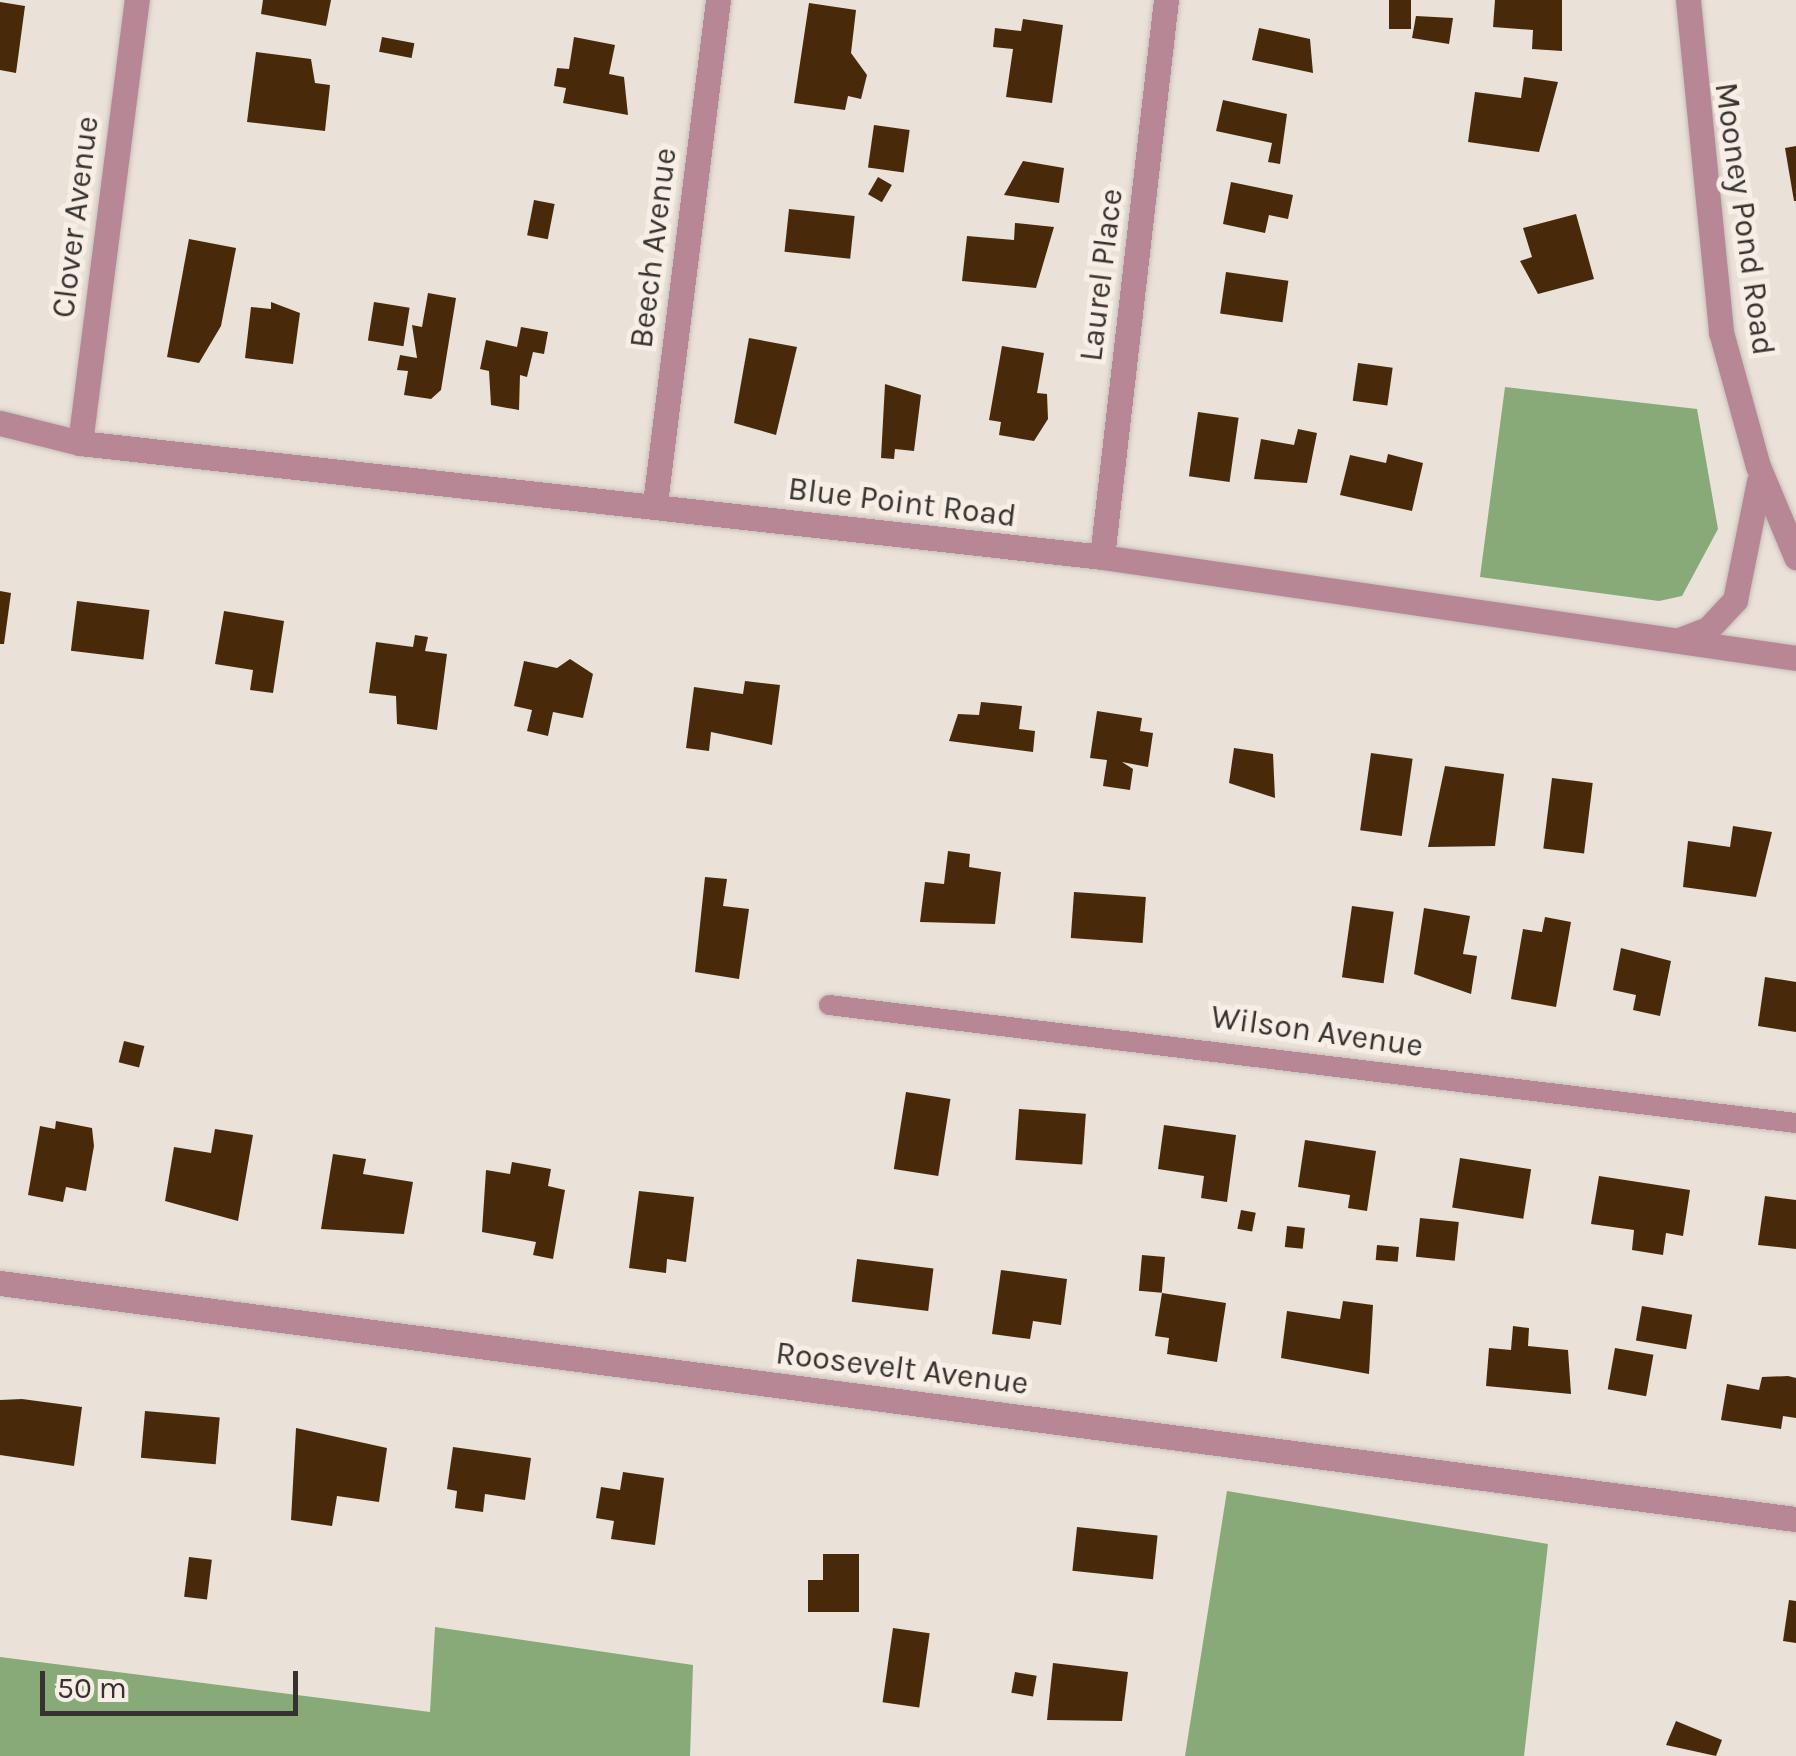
<!DOCTYPE html>
<style>
body{margin:0}
#map{position:relative;width:1796px;height:1756px;overflow:hidden;background:#eae1d9;font-family:Karla,sans-serif}
div>[style]{position:absolute}
[style*='--x']{left:calc(var(--x)*1px);top:calc(var(--y)*1px);width:calc(var(--w)*1px);rotate:calc(var(--a)*1deg)}
.forest>*{inset:0;background:#88a978}
.building>*{inset:0;background:#482a0a;transform-origin:0 0}
.roads{filter:drop-shadow(0 0 2px #c6beb7) drop-shadow(0 0 2px #c6beb7)}
.service>*{height:20px;margin:-10px;padding:0 10px;transform-origin:10px;border-radius:10px;background:#b88795}
.minor>*{height:25px;margin:-12.5px;padding:0 12.5px;transform-origin:12.5px;border-radius:12.5px;background:#b88795}
.tertiary>*{height:25px;margin:-12.5px;padding:0 12.5px;transform-origin:12.5px;border-radius:12.5px;background:#b88795}
span{translate:-50% -50%;white-space:nowrap;text-align:center;line-height:1.15;-webkit-text-stroke:10px #f7eee6;paint-order:stroke}
.street-label{font-size:32px;color:#35322f}
.scale{position:absolute;left:40px;top:1671px;width:258px;height:45px;box-sizing:border-box;border:5px solid #35322f;border-top:0;padding-left:12px;font-size:30px;line-height:35px;white-space:nowrap;color:#35322f;-webkit-text-stroke:8px #f7eee6;paint-order:stroke}
</style>
<div id="map">
<div class="forest">
<div style="clip-path:polygon(1505px 387px,1697px 409px,1718px 529px,1682px 596px,1659px 601px,1480px 577px)"></div>
<div style="clip-path:polygon(1227px 1491px,1548px 1544px,1524px 1756px,1185px 1756px)"></div>
<div style="clip-path:polygon(435px 1627px,693px 1665px,690px 1756px,0 1756px,0 1657px,430px 1712px)"></div>
</div>
<div class="building">
<div style="clip-path:polygon(263px 0,331px 0,326px 26px,261px 14px)"></div>
<div style="left:1389px;top:0;width:22px;height:29px"></div>
<div style="clip-path:polygon(1495px 0,1562px 0,1562px 51px,1532px 49px,1533px 30px,1493px 27px)"></div>
<div style="clip-path:polygon(0 2px,25px 6px,16px 73px,0 70px)"></div>
<div style="clip-path:polygon(809px 3px,856px 10px,851px 53px,867px 75px,861px 99px,848px 96px,845px 110px,794px 103px)"></div>
<div style="clip-path:polygon(1416px 16px,1453px 18px,1449px 44px,1412px 38px)"></div>
<div style="clip-path:polygon(1023px 19px,1063px 25px,1052px 103px,1006px 97px,1013px 49px,993px 47px,995px 28px,1021px 31px)"></div>
<div style="clip-path:polygon(1259px 28px,1310px 39px,1313px 73px,1252px 60px)"></div>
<div style="left:382px;top:37px;width:33px;height:15px;rotate:11deg"></div>
<div style="clip-path:polygon(574px 37px,615px 45px,609px 74px,624px 77px,628px 115px,563px 103px,566px 88px,554px 86px,557px 68px,569px 69px)"></div>
<div style="clip-path:polygon(256px 52px,311px 59px,315px 83px,330px 85px,325px 131px,247px 122px)"></div>
<div style="clip-path:polygon(1524px 77px,1558px 82px,1539px 152px,1468px 142px,1475px 92px,1521px 98px)"></div>
<div style="clip-path:polygon(1223px 100px,1287px 114px,1280px 164px,1268px 162px,1272px 143px,1216px 131px)"></div>
<div style="left:874px;top:125px;width:36px;height:43px;rotate:8deg"></div>
<div style="clip-path:polygon(1796px 146px,1796px 201px,1794px 201px,1785px 148px)"></div>
<div style="clip-path:polygon(1023px 161px,1064px 168px,1059px 203px,1004px 195px)"></div>
<div style="left:878px;top:177px;width:16px;height:20px;rotate:30deg"></div>
<div style="clip-path:polygon(1231px 182px,1293px 195px,1288px 219px,1269px 215px,1265px 233px,1223px 224px)"></div>
<div style="left:534px;top:200px;width:21px;height:36px;rotate:11deg"></div>
<div style="left:789px;top:209px;width:66px;height:43px;rotate:6deg"></div>
<div style="clip-path:polygon(1576px 214px,1594px 279px,1538px 294px,1520px 261px,1532px 257px,1523px 228px)"></div>
<div style="clip-path:polygon(1015px 223px,1054px 227px,1036px 288px,962px 281px,967px 236px,1014px 240px)"></div>
<div style="clip-path:polygon(189px 239px,236px 248px,221px 326px,199px 363px,167px 357px)"></div>
<div style="left:1226px;top:272px;width:63px;height:42px;rotate:8deg"></div>
<div style="clip-path:polygon(428px 293px,456px 298px,441px 390px,431px 399px,404px 395px,408px 371px,397px 370px,400px 355px,417px 358px,412px 325px,422px 327px)"></div>
<div style="clip-path:polygon(271px 302px,300px 313px,293px 364px,245px 358px,251px 307px,271px 309px)"></div>
<div style="left:374px;top:302px;width:36px;height:39px;rotate:9deg"></div>
<div style="clip-path:polygon(521px 327px,548px 332px,544px 354px,533px 352px,527px 377px,520px 375px,519px 410px,491px 405px,489px 371px,480px 369px,486px 340px,517px 347px)"></div>
<div style="clip-path:polygon(749px 338px,797px 347px,776px 435px,734px 423px)"></div>
<div style="clip-path:polygon(1002px 346px,1044px 353px,1037px 393px,1047px 394px,1048px 419px,1034px 441px,999px 435px,1001px 422px,989px 420px)"></div>
<div style="left:1358px;top:363px;width:35px;height:38px;rotate:8deg"></div>
<div style="clip-path:polygon(885px 384px,921px 395px,914px 451px,895px 449px,894px 459px,881px 458px)"></div>
<div style="left:1198px;top:412px;width:41px;height:65px;rotate:8deg"></div>
<div style="clip-path:polygon(1298px 429px,1317px 433px,1307px 483px,1254px 479px,1261px 439px,1294px 445px)"></div>
<div style="clip-path:polygon(1388px 454px,1423px 463px,1412px 511px,1340px 495px,1350px 455px,1386px 463px)"></div>
<div style="clip-path:polygon(0 591px,11px 593px,4px 644px,0 644px)"></div>
<div style="left:77px;top:601px;width:73px;height:50px;rotate:7deg"></div>
<div style="clip-path:polygon(224px 611px,284px 621px,273px 693px,250px 690px,253px 670px,215px 664px)"></div>
<div style="clip-path:polygon(415px 635px,428px 637px,425px 651px,447px 654px,437px 730px,397px 724px,396px 696px,369px 693px,376px 642px,413px 647px)"></div>
<div style="clip-path:polygon(570px 659px,593px 674px,583px 718px,553px 712px,548px 736px,527px 731px,532px 710px,514px 706px,524px 661px,557px 668px)"></div>
<div style="clip-path:polygon(745px 681px,780px 685px,772px 745px,711px 732px,709px 751px,686px 748px,694px 687px,743px 694px)"></div>
<div style="clip-path:polygon(981px 702px,1022px 706px,1019px 729px,1035px 731px,1033px 752px,949px 741px,958px 714px,979px 715px)"></div>
<div style="clip-path:polygon(1097px 711px,1142px 718px,1140px 731px,1153px 733px,1148px 767px,1122px 762px,1133px 769px,1130px 790px,1103px 786px,1107px 760px,1090px 758px)"></div>
<div style="clip-path:polygon(1234px 748px,1273px 754px,1275px 798px,1229px 783px)"></div>
<div style="left:1371px;top:753px;width:42px;height:78px;rotate:8deg"></div>
<div style="clip-path:polygon(1445px 766px,1504px 774px,1495px 846px,1428px 847px)"></div>
<div style="left:1552px;top:778px;width:41px;height:71px;rotate:7deg"></div>
<div style="clip-path:polygon(1733px 826px,1772px 832px,1756px 897px,1683px 887px,1688px 841px,1730px 847px)"></div>
<div style="clip-path:polygon(948px 851px,970px 854px,969px 867px,1001px 872px,995px 924px,920px 922px,925px 882px,944px 884px)"></div>
<div style="clip-path:polygon(705px 877px,727px 879px,723px 906px,749px 909px,739px 979px,695px 972px)"></div>
<div style="left:1074px;top:892px;width:72px;height:46px;rotate:4deg"></div>
<div style="left:1352px;top:906px;width:42px;height:72px;rotate:8deg"></div>
<div style="clip-path:polygon(1424px 908px,1470px 916px,1463px 954px,1477px 956px,1471px 994px,1414px 974px)"></div>
<div style="clip-path:polygon(1545px 917px,1571px 922px,1556px 1007px,1511px 999px,1523px 929px,1542px 932px)"></div>
<div style="clip-path:polygon(1621px 948px,1671px 961px,1660px 1016px,1633px 1010px,1636px 995px,1613px 990px)"></div>
<div style="clip-path:polygon(1765px 977px,1796px 982px,1796px 1032px,1758px 1026px)"></div>
<div style="left:124px;top:1041px;width:21px;height:22px;rotate:14deg"></div>
<div style="left:906px;top:1092px;width:45px;height:78px;rotate:9deg"></div>
<div style="left:1019px;top:1109px;width:67px;height:51px;rotate:4deg"></div>
<div style="clip-path:polygon(56px 1121px,92px 1128px,94px 1146px,86px 1191px,66px 1187px,63px 1202px,28px 1195px,40px 1126px,55px 1129px)"></div>
<div style="clip-path:polygon(1164px 1125px,1236px 1135px,1227px 1202px,1201px 1198px,1204px 1176px,1158px 1169px)"></div>
<div style="clip-path:polygon(215px 1129px,253px 1135px,238px 1221px,165px 1201px,174px 1147px,211px 1153px)"></div>
<div style="clip-path:polygon(1305px 1140px,1376px 1151px,1367px 1211px,1348px 1208px,1350px 1195px,1298px 1187px)"></div>
<div style="clip-path:polygon(333px 1154px,366px 1159px,363px 1174px,413px 1182px,404px 1234px,321px 1229px)"></div>
<div style="left:1460px;top:1158px;width:72px;height:50px;rotate:9deg"></div>
<div style="clip-path:polygon(512px 1162px,551px 1169px,548px 1186px,565px 1190px,553px 1259px,533px 1255px,536px 1242px,482px 1232px,486px 1170px,510px 1174px)"></div>
<div style="clip-path:polygon(1599px 1176px,1690px 1190px,1683px 1236px,1666px 1233px,1663px 1255px,1632px 1250px,1634px 1230px,1591px 1224px)"></div>
<div style="clip-path:polygon(639px 1191px,694px 1197px,686px 1262px,667px 1259px,666px 1273px,629px 1268px)"></div>
<div style="clip-path:polygon(1765px 1196px,1796px 1200px,1796px 1249px,1758px 1245px)"></div>
<div style="left:1241px;top:1210px;width:15px;height:19px;rotate:11deg"></div>
<div style="left:1420px;top:1218px;width:39px;height:39px;rotate:6deg"></div>
<div style="left:1287px;top:1226px;width:18px;height:21px;rotate:6deg"></div>
<div style="left:1377px;top:1245px;width:22px;height:15px;rotate:5deg"></div>
<div style="left:1142px;top:1255px;width:23px;height:36px;rotate:5deg"></div>
<div style="left:857px;top:1259px;width:77px;height:43px;rotate:7deg"></div>
<div style="clip-path:polygon(1001px 1270px,1067px 1279px,1061px 1325px,1033px 1321px,1030px 1339px,992px 1334px)"></div>
<div style="clip-path:polygon(1162px 1293px,1226px 1303px,1217px 1362px,1167px 1354px,1169px 1338px,1155px 1336px)"></div>
<div style="clip-path:polygon(1343px 1301px,1373px 1305px,1369px 1374px,1281px 1358px,1287px 1311px,1340px 1319px)"></div>
<div style="left:1642px;top:1306px;width:51px;height:35px;rotate:10deg"></div>
<div style="clip-path:polygon(1513px 1326px,1529px 1328px,1528px 1346px,1568px 1350px,1571px 1394px,1486px 1386px,1489px 1348px,1511px 1350px)"></div>
<div style="left:1615px;top:1348px;width:39px;height:42px;rotate:10deg"></div>
<div style="clip-path:polygon(1788px 1376px,1796px 1378px,1796px 1418px,1783px 1416px,1781px 1429px,1721px 1420px,1727px 1384px,1759px 1390px,1762px 1377px)"></div>
<div style="clip-path:polygon(22px 1399px,82px 1407px,74px 1466px,0 1455px,0 1400px)"></div>
<div style="left:145px;top:1411px;width:75px;height:47px;rotate:5deg"></div>
<div style="clip-path:polygon(296px 1428px,387px 1448px,379px 1502px,337px 1496px,332px 1526px,291px 1520px)"></div>
<div style="clip-path:polygon(453px 1447px,531px 1458px,525px 1500px,485px 1494px,483px 1512px,455px 1508px,457px 1491px,447px 1489px)"></div>
<div style="clip-path:polygon(623px 1472px,664px 1478px,655px 1545px,611px 1539px,614px 1521px,596px 1518px,601px 1487px,620px 1490px)"></div>
<div style="left:1077px;top:1527px;width:81px;height:44px;rotate:6deg"></div>
<div style="clip-path:polygon(823px 1554px,859px 1554px,859px 1612px,808px 1612px,808px 1580px,823px 1580px)"></div>
<div style="left:189px;top:1557px;width:23px;height:40px;rotate:7deg"></div>
<div style="clip-path:polygon(1789px 1600px,1796px 1601px,1796px 1643px,1783px 1641px)"></div>
<div style="left:893px;top:1628px;width:37px;height:75px;rotate:8deg"></div>
<div style="clip-path:polygon(1053px 1663px,1128px 1672px,1122px 1721px,1047px 1720px)"></div>
<div style="left:1015px;top:1672px;width:22px;height:21px;rotate:10deg"></div>
<div style="clip-path:polygon(1676px 1721px,1722px 1740px,1716px 1756px,1666px 1745px)"></div>
</div>
<div class="roads">
<div class="service">
<div style="--x:829;--y:1005;--w:974;--a:6.96"></div>
</div>
<div class="minor">
<div style="--x:80;--y:443;--w:447;--a:-82.7"></div>
<div style="--x:655;--y:503;--w:507;--a:-82.86"></div>
<div style="--x:1102;--y:557;--w:561;--a:-83.45"></div>
<div style="--x:0;--y:1283;--w:1811;--a:7.49"></div>
</div>
<div class="tertiary">
<div style="--x:1688;--y:0;--w:334;--a:84.3"></div>
<div style="--x:1721;--y:332;--w:139;--a:74.6"></div>
<div style="--x:1758;--y:466;--w:99;--a:67.3"></div>
<div style="--x:0;--y:423;--w:82;--a:14"></div>
<div style="--x:80;--y:443;--w:1028;--a:6.36"></div>
<div style="--x:1102;--y:557;--w:701;--a:8.28"></div>
<div style="--x:1682;--y:639;--w:28;--a:-21"></div>
<div style="--x:1708;--y:629;--w:40;--a:-47"></div>
<div style="--x:1735;--y:600;--w:121;--a:-78.6"></div>
</div>
</div>
<div class="street-label">
<span style="left:76px;top:217px;rotate:-83deg">Clover Avenue</span>
<span style="left:1744px;top:219px;rotate:82deg">Mooney Pond Road</span>
<span style="left:654px;top:248px;rotate:-83deg">Beech Avenue</span>
<span style="left:1102px;top:275px;rotate:-83deg">Laurel Place</span>
<span style="left:902px;top:503px;rotate:7deg">Blue Point Road</span>
<span style="left:1317px;top:1032px;rotate:8deg">Wilson Avenue</span>
<span style="left:902px;top:1369px;rotate:7deg">Roosevelt Avenue</span>
</div>
<div class="scale">50 m</div>
</div>
